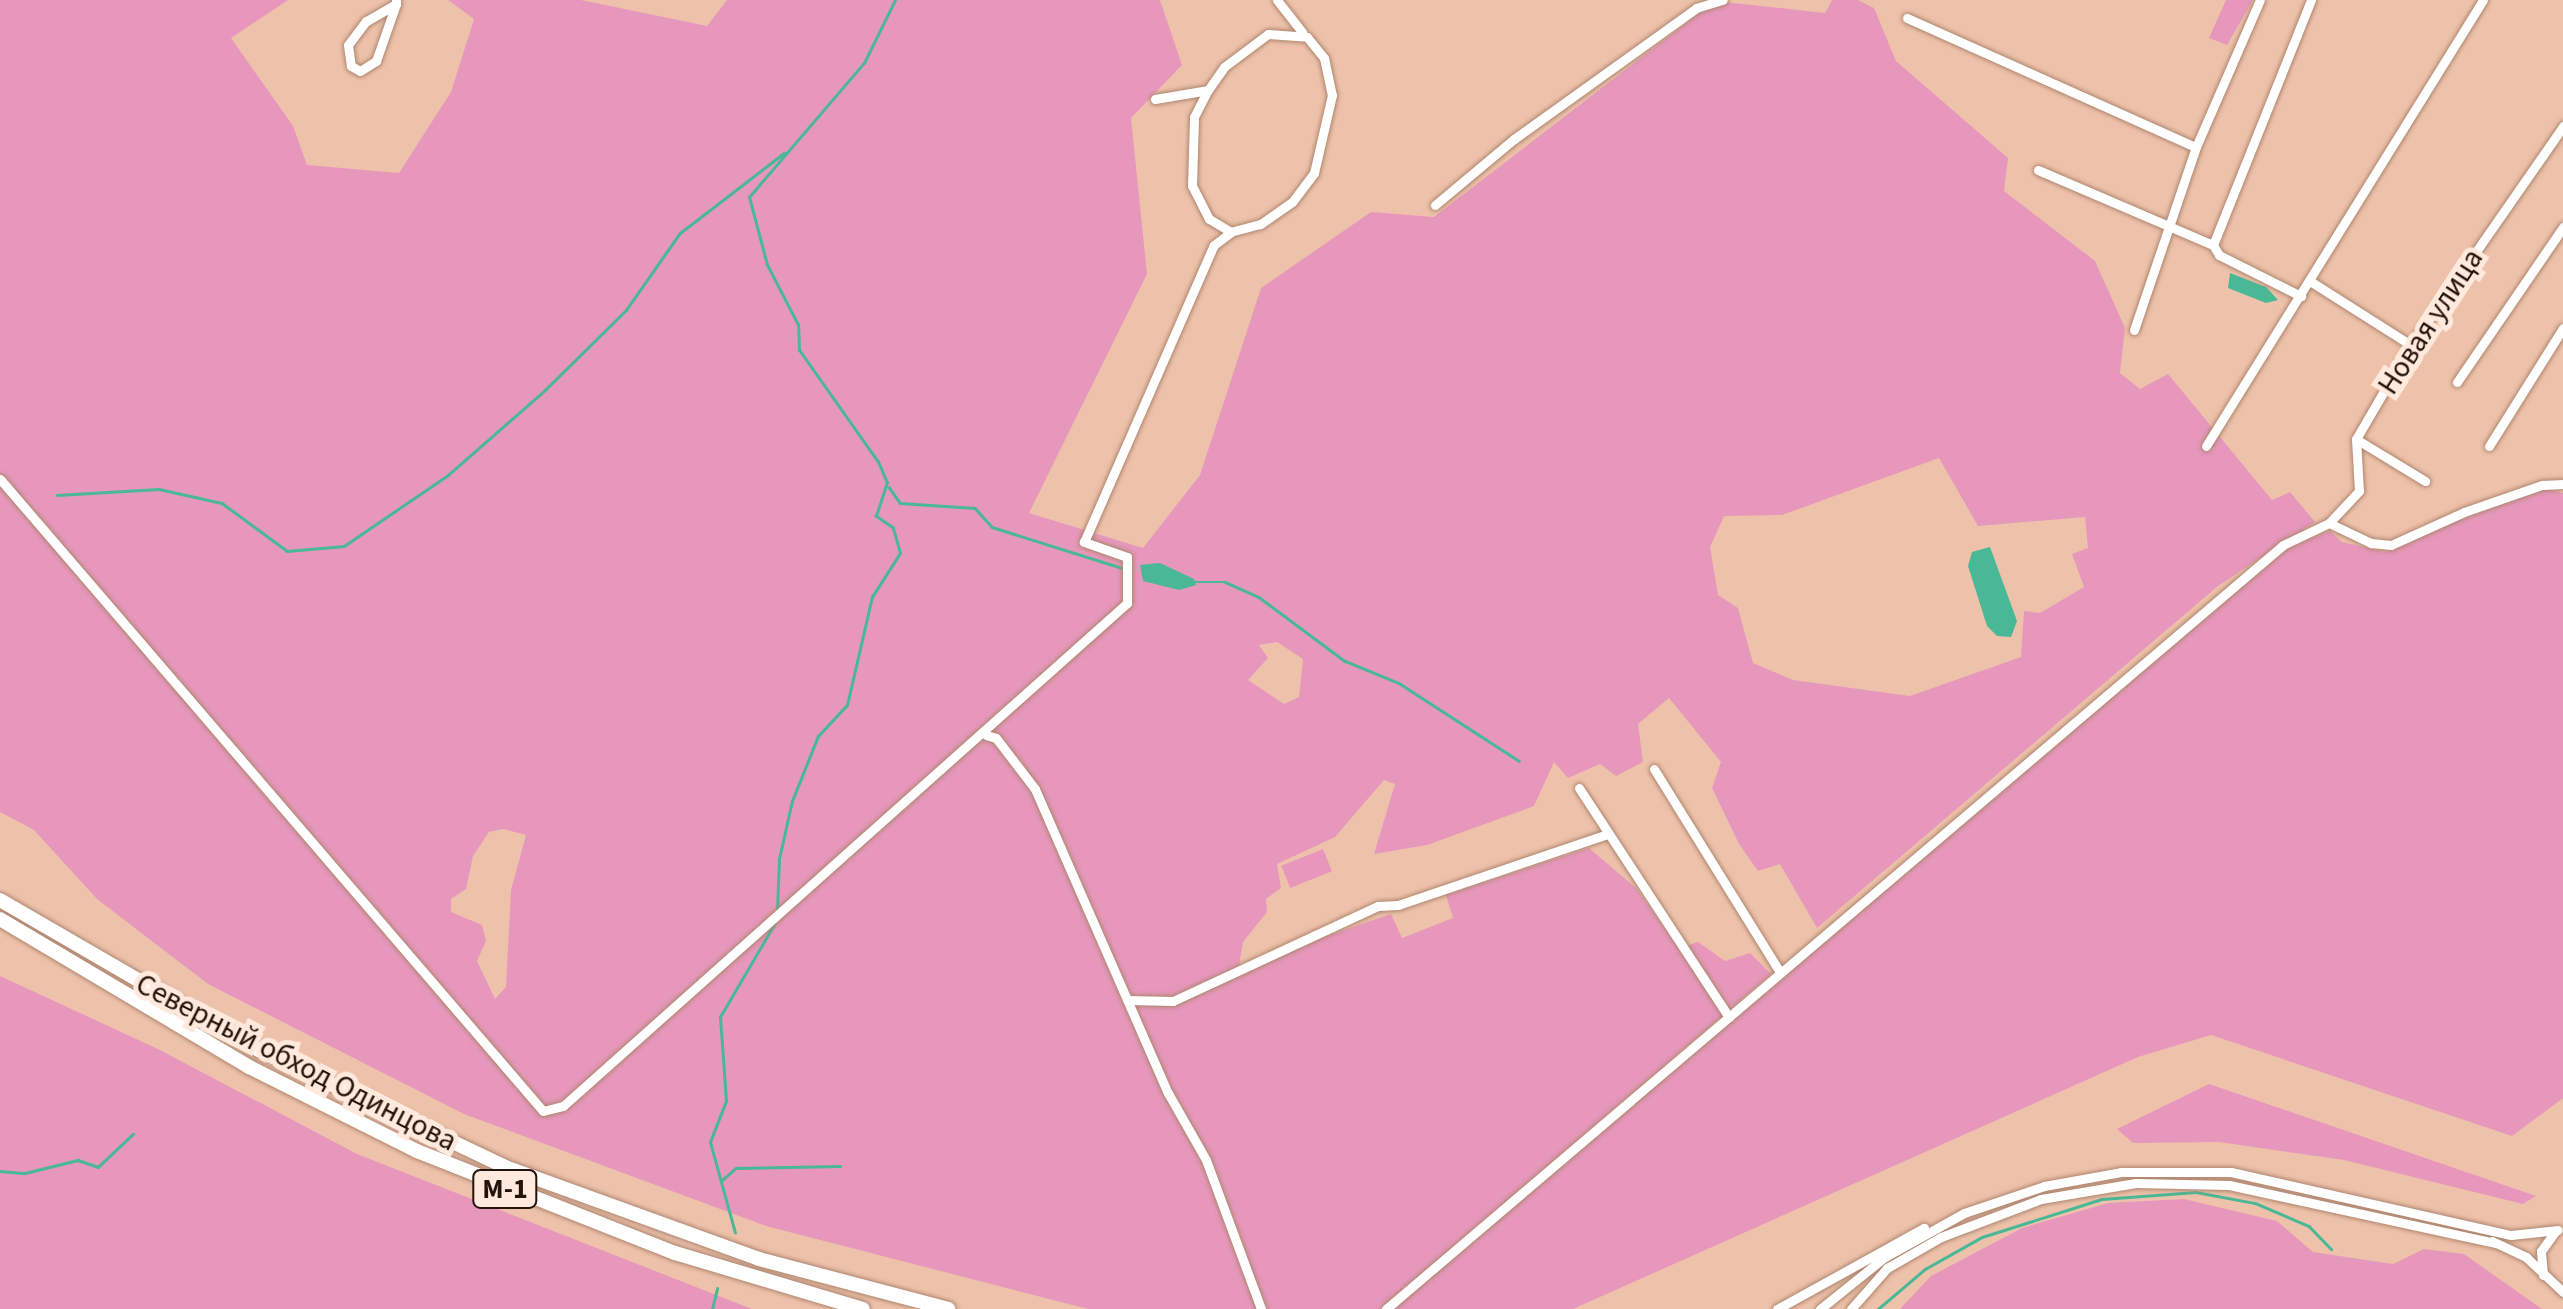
<!DOCTYPE html>
<meta charset="utf-8">
<style>
body{margin:0}
#map{position:relative;width:2563px;height:1309px;overflow:hidden;background:#eec2aa;font-family:"Source Sans 3",sans-serif}
div>[style]{position:absolute}
[style*='--x']{left:calc(var(--x)*1px);top:calc(var(--y)*1px);width:calc(var(--w)*1px);rotate:calc(var(--a)*1deg)}
.green>*{inset:0;background:#e797bc;transform-origin:0 0}
.water>*{inset:0;background:#48b897}
.stream>*{height:2.5px;margin:-1.25px;padding:0 1.25px;transform-origin:1.25px;border-radius:1.25px;background:#48b897}
.roads{filter:drop-shadow(0 0 2px #af8670) drop-shadow(0 0 2px #af8670)}
.minor>*{height:9px;margin:-4.5px;padding:0 4.5px;transform-origin:4.5px;border-radius:4.5px;background:#fff}
.highway>*{height:14px;margin:-7px;padding:0 7px;transform-origin:7px;border-radius:7px;background:#fff}
span{translate:-50% -50%;white-space:nowrap;text-align:center;line-height:1.15;-webkit-text-stroke:10px #ffe8dc;paint-order:stroke}
.shield-label span{padding:2px 8px;background:#ffe8dc;border:2px solid;border-radius:8px;-webkit-text-stroke-width:0}
.shield-label{font-size:28px;color:#23140b;font-weight:700}
.street-label{font-size:30px;color:#23140b}
</style>
<div id="map">
<div class="green">
<div style="clip-path:polygon(evenodd,0 0,288px 0,231px 38px,293px 126px,307px 165px,399px 173px,451px 92px,474px 19px,448px 0,581px 0,707px 26px,727px 0,1160px 0,1182px 65px,1131px 118px,1147px 274px,1029px 513px,1143px 548px,1200px 475px,1261px 288px,1371px 212px,1434px 217px,1715px 1px,1825px 13px,1832px 0,1858px 0,1874px 8px,1896px 61px,2008px 158px,2004px 191px,2095px 261px,2125px 328px,2120px 373px,2140px 389px,2168px 374px,2272px 500px,2290px 492px,2315px 522px,2218px 586px,1817px 928px,1780px 864px,1758px 871px,1739px 844px,1712px 788px,1721px 762px,1669px 698px,1638px 724px,1643px 762px,1616px 776px,1600px 764px,1568px 778px,1554px 762px,1534px 806px,1427px 845px,1374px 854px,1395px 784px,1384px 780px,1335px 837px,1277px 864px,1281px 888px,1266px 899px,1267px 912px,1243px 942px,1239px 966px,1391px 914px,1402px 938px,1453px 918px,1446px 895px,1589px 848px,1636px 888px,1679px 948px,1698px 942px,1725px 961px,1750px 953px,1771px 974px,1381px 1309px,1088px 1309px,766px 1226px,464px 1114px,208px 984px,97px 899px,34px 830px,0 812px,0 0,1939px 458px,1978px 526px,2085px 517px,2088px 548px,2072px 554px,2084px 587px,2040px 613px,2024px 611px,2021px 657px,1910px 696px,1793px 680px,1753px 663px,1738px 608px,1718px 595px,1710px 547px,1724px 516px,1782px 515px,1939px 458px,0 0,1277px 642px,1303px 659px,1299px 697px,1284px 704px,1248px 680px,1268px 658px,1259px 645px,1277px 642px,0 0,503px 829px,526px 835px,511px 890px,506px 987px,495px 999px,477px 961px,486px 941px,482px 925px,451px 912px,451px 899px,466px 889px,473px 856px,489px 832px,503px 829px)"></div>
<div style="clip-path:polygon(2226px 0,2253px 0,2227px 45px,2209px 38px)"></div>
<div style="clip-path:polygon(2545px 489px,2563px 493px,2563px 1098px,2512px 1136px,2211px 1035px,2138px 1057px,1573px 1309px,1388px 1309px,2289px 546px,2330px 531px,2342px 542px,2385px 552px,2466px 515px)"></div>
<div style="left:1323px;top:849px;width:24px;height:45px;rotate:68deg"></div>
<div style="clip-path:polygon(0 976px,160px 1050px,357px 1154px,752px 1309px,0 1309px)"></div>
<div style="clip-path:polygon(2209px 1084px,2536px 1196px,2523px 1204px,2344px 1160px,2219px 1142px,2133px 1143px,2117px 1129px)"></div>
<div style="clip-path:polygon(2184px 1199px,2277px 1221px,2313px 1252px,2393px 1264px,2424px 1249px,2464px 1254px,2542px 1309px,1900px 1309px,1931px 1276px,2022px 1228px,2108px 1203px)"></div>
</div>
<div class="water">
<div style="clip-path:polygon(2230px 273px,2266px 287px,2278px 300px,2266px 303px,2228px 288px)"></div>
<div style="clip-path:polygon(1990px 547px,2017px 621px,2011px 637px,1997px 636px,1987px 626px,1968px 566px,1972px 552px)"></div>
<div style="clip-path:polygon(1160px 563px,1194px 579px,1196px 585px,1179px 590px,1143px 581px,1140px 565px)"></div>
</div>
<div class="stream">
<div style="--x:889;--y:487;--w:19;--a:55"></div>
<div style="--x:900;--y:503;--w:75;--a:3.8"></div>
<div style="--x:975;--y:508;--w:25;--a:48"></div>
<div style="--x:992;--y:527;--w:136;--a:17.5"></div>
<div style="--x:57;--y:495;--w:102;--a:-3.4"></div>
<div style="--x:159;--y:489;--w:65;--a:12.5"></div>
<div style="--x:222;--y:503;--w:81;--a:36.4"></div>
<div style="--x:287;--y:551;--w:57;--a:-5"></div>
<div style="--x:344;--y:546;--w:126;--a:-34.3"></div>
<div style="--x:448;--y:475;--w:129;--a:-41.2"></div>
<div style="--x:545;--y:390;--w:114;--a:-44.6"></div>
<div style="--x:626;--y:310;--w:94;--a:-55"></div>
<div style="--x:680;--y:233;--w:131;--a:-37.6"></div>
<div style="--x:1193;--y:582;--w:32;--a:0"></div>
<div style="--x:1225;--y:582;--w:37;--a:24"></div>
<div style="--x:1259;--y:597;--w:107;--a:36.7"></div>
<div style="--x:1345;--y:661;--w:58;--a:22.2"></div>
<div style="--x:1399;--y:683;--w:143;--a:33"></div>
<div style="--x:777;--y:911;--w:52;--a:-87.8"></div>
<div style="--x:779;--y:859;--w:59;--a:-77.4"></div>
<div style="--x:792;--y:801;--w:70;--a:-68.2"></div>
<div style="--x:818;--y:736;--w:42;--a:-46.9"></div>
<div style="--x:847;--y:705;--w:111;--a:-77"></div>
<div style="--x:872;--y:597;--w:52;--a:-57.5"></div>
<div style="--x:900;--y:553;--w:26;--a:-106"></div>
<div style="--x:893;--y:528;--w:21;--a:-145"></div>
<div style="--x:876;--y:516;--w:35;--a:-72"></div>
<div style="--x:887;--y:483;--w:23;--a:-113"></div>
<div style="--x:878;--y:462;--w:137;--a:-125.2"></div>
<div style="--x:799;--y:350;--w:25;--a:-92"></div>
<div style="--x:798;--y:325;--w:68;--a:-117.3"></div>
<div style="--x:767;--y:265;--w:70;--a:-104.8"></div>
<div style="--x:749;--y:197;--w:177;--a:-49.4"></div>
<div style="--x:864;--y:63;--w:70;--a:-63.8"></div>
<div style="--x:0;--y:1171;--w:25;--a:5"></div>
<div style="--x:25;--y:1173;--w:55;--a:-13.8"></div>
<div style="--x:78;--y:1160;--w:21;--a:19"></div>
<div style="--x:98;--y:1167;--w:48;--a:-43.3"></div>
<div style="--x:721;--y:1181;--w:20;--a:-41"></div>
<div style="--x:736;--y:1168;--w:104;--a:-1.1"></div>
<div style="--x:735;--y:1233;--w:94;--a:-105.4"></div>
<div style="--x:710;--y:1142;--w:44;--a:-68.7"></div>
<div style="--x:726;--y:1101;--w:84;--a:-94.1"></div>
<div style="--x:720;--y:1017;--w:109;--a:-59.7"></div>
<div style="--x:712;--y:1309;--w:21;--a:-76"></div>
<div style="--x:1878;--y:1309;--w:62;--a:-40.4"></div>
<div style="--x:1925;--y:1269;--w:65;--a:-29.3"></div>
<div style="--x:1982;--y:1237;--w:126;--a:-17.6"></div>
<div style="--x:2102;--y:1199;--w:94;--a:-4.3"></div>
<div style="--x:2196;--y:1192;--w:60;--a:10.6"></div>
<div style="--x:2255;--y:1203;--w:59;--a:23.1"></div>
<div style="--x:2309;--y:1226;--w:32;--a:46"></div>
</div>
<div class="roads">
<div class="minor">
<div style="--x:1277;--y:0;--w:41;--a:52"></div>
<div style="--x:396;--y:4;--w:34;--a:150"></div>
<div style="--x:366;--y:21;--w:30;--a:127"></div>
<div style="--x:348;--y:45;--w:21;--a:82"></div>
<div style="--x:351;--y:66;--w:10;--a:29"></div>
<div style="--x:360;--y:71;--w:19;--a:-32"></div>
<div style="--x:376;--y:61;--w:60;--a:-70.7"></div>
<div style="--x:396;--y:4;--w:4;--a:-90"></div>
<div style="--x:1907;--y:18;--w:316;--a:24.1"></div>
<div style="--x:1155;--y:99;--w:54;--a:-9.6"></div>
<div style="--x:1208;--y:90;--w:28;--a:-55"></div>
<div style="--x:1224;--y:67;--w:55;--a:-36.9"></div>
<div style="--x:1268;--y:34;--w:39;--a:4"></div>
<div style="--x:1307;--y:37;--w:27;--a:51"></div>
<div style="--x:1324;--y:58;--w:38;--a:78"></div>
<div style="--x:1332;--y:95;--w:80;--a:103"></div>
<div style="--x:1314;--y:173;--w:36;--a:127"></div>
<div style="--x:1292;--y:202;--w:39;--a:145"></div>
<div style="--x:1260;--y:224;--w:30;--a:165"></div>
<div style="--x:1231;--y:232;--w:26;--a:-149"></div>
<div style="--x:1209;--y:219;--w:37;--a:-117"></div>
<div style="--x:1192;--y:186;--w:69;--a:-88.3"></div>
<div style="--x:1194;--y:117;--w:30;--a:-63"></div>
<div style="--x:2038;--y:170;--w:190;--a:23.2"></div>
<div style="--x:2213;--y:245;--w:12;--a:59"></div>
<div style="--x:2219;--y:255;--w:92;--a:26.6"></div>
<div style="--x:1435;--y:205;--w:103;--a:-39.9"></div>
<div style="--x:1514;--y:139;--w:224;--a:-35.7"></div>
<div style="--x:1696;--y:8;--w:28;--a:-17"></div>
<div style="--x:2213;--y:245;--w:264;--a:-68.2"></div>
<div style="--x:2310;--y:281;--w:120;--a:32.4"></div>
<div style="--x:2134;--y:330;--w:193;--a:-71.3"></div>
<div style="--x:2196;--y:147;--w:160;--a:-66.5"></div>
<div style="--x:2457;--y:382;--w:188;--a:-55.6"></div>
<div style="--x:2356;--y:439;--w:81;--a:31.3"></div>
<div style="--x:2206;--y:446;--w:525;--a:-58.16"></div>
<div style="--x:2489;--y:446;--w:139;--a:-57.9"></div>
<div style="--x:0;--y:479;--w:833;--a:49.33"></div>
<div style="--x:543;--y:1111;--w:21;--a:-14"></div>
<div style="--x:563;--y:1106;--w:756;--a:-41.73"></div>
<div style="--x:1127;--y:603;--w:46;--a:-90"></div>
<div style="--x:1127;--y:557;--w:46;--a:-160.8"></div>
<div style="--x:1084;--y:542;--w:324;--a:-66.4"></div>
<div style="--x:1214;--y:245;--w:21;--a:-37"></div>
<div style="--x:2329;--y:523;--w:44;--a:-46.8"></div>
<div style="--x:2359;--y:491;--w:52;--a:-93.3"></div>
<div style="--x:2356;--y:439;--w:109;--a:-59.7"></div>
<div style="--x:2411;--y:345;--w:267;--a:-55.2"></div>
<div style="--x:986;--y:735;--w:10;--a:17"></div>
<div style="--x:996;--y:738;--w:64;--a:52.6"></div>
<div style="--x:1035;--y:789;--w:332;--a:66.4"></div>
<div style="--x:1168;--y:1093;--w:77;--a:60.4"></div>
<div style="--x:1206;--y:1160;--w:159;--a:69.7"></div>
<div style="--x:1654;--y:769;--w:239;--a:58.2"></div>
<div style="--x:1579;--y:788;--w:274;--a:56.8"></div>
<div style="--x:1127;--y:1000;--w:46;--a:1.2"></div>
<div style="--x:1173;--y:1001;--w:226;--a:-24.9"></div>
<div style="--x:1378;--y:906;--w:20;--a:-3"></div>
<div style="--x:1398;--y:905;--w:222;--a:-18.7"></div>
<div style="--x:2492;--y:1241;--w:38;--a:25"></div>
<div style="--x:2526;--y:1257;--w:51;--a:43.4"></div>
<div style="--x:2543;--y:1275;--w:24;--a:-95"></div>
<div style="--x:2541;--y:1251;--w:24;--a:-54"></div>
<div style="--x:1386;--y:1309;--w:1178;--a:-40.42"></div>
<div style="--x:2283;--y:545;--w:51;--a:-25.6"></div>
<div style="--x:2329;--y:523;--w:47;--a:25.5"></div>
<div style="--x:2371;--y:543;--w:20;--a:6"></div>
<div style="--x:2391;--y:545;--w:80;--a:-24.3"></div>
<div style="--x:2464;--y:512;--w:83;--a:-19.1"></div>
<div style="--x:2542;--y:485;--w:21;--a:-3"></div>
<div style="--x:1777;--y:1309;--w:168;--a:-28.9"></div>
<div style="--x:1820;--y:1309;--w:83;--a:-38.7"></div>
<div style="--x:1885;--y:1257;--w:90;--a:-29.1"></div>
<div style="--x:1964;--y:1213;--w:84;--a:-18.6"></div>
<div style="--x:2044;--y:1186;--w:78;--a:-10.3"></div>
<div style="--x:2121;--y:1172;--w:110;--a:0"></div>
<div style="--x:2231;--y:1172;--w:287;--a:12.7"></div>
<div style="--x:2511;--y:1235;--w:47;--a:-6.1"></div>
<div style="--x:1851;--y:1309;--w:55;--a:-48.7"></div>
<div style="--x:1887;--y:1268;--w:62;--a:-29.9"></div>
<div style="--x:1941;--y:1237;--w:107;--a:-20.8"></div>
<div style="--x:2041;--y:1199;--w:96;--a:-9.6"></div>
<div style="--x:2136;--y:1183;--w:93;--a:1.2"></div>
<div style="--x:2229;--y:1185;--w:273;--a:12.3"></div>
</div>
<div class="highway">
<div style="--x:0;--y:900;--w:299;--a:30.1"></div>
<div style="--x:259;--y:1050;--w:272;--a:25.4"></div>
<div style="--x:505;--y:1167;--w:270;--a:19.9"></div>
<div style="--x:759;--y:1259;--w:196;--a:14.8"></div>
<div style="--x:0;--y:919;--w:290;--a:30.7"></div>
<div style="--x:249;--y:1067;--w:188;--a:26.6"></div>
<div style="--x:417;--y:1151;--w:277;--a:21.6"></div>
<div style="--x:675;--y:1253;--w:196;--a:16.6"></div>
</div>
</div>
<div class="shield-label">
<span style="left:505px;top:1189px">М-1</span>
</div>
<div class="street-label">
<span style="left:2431px;top:322px;rotate:-57deg">Новая улица</span>
<span style="left:296px;top:1063px;rotate:27deg">Северный обход Одинцова</span>
</div>
</div>
